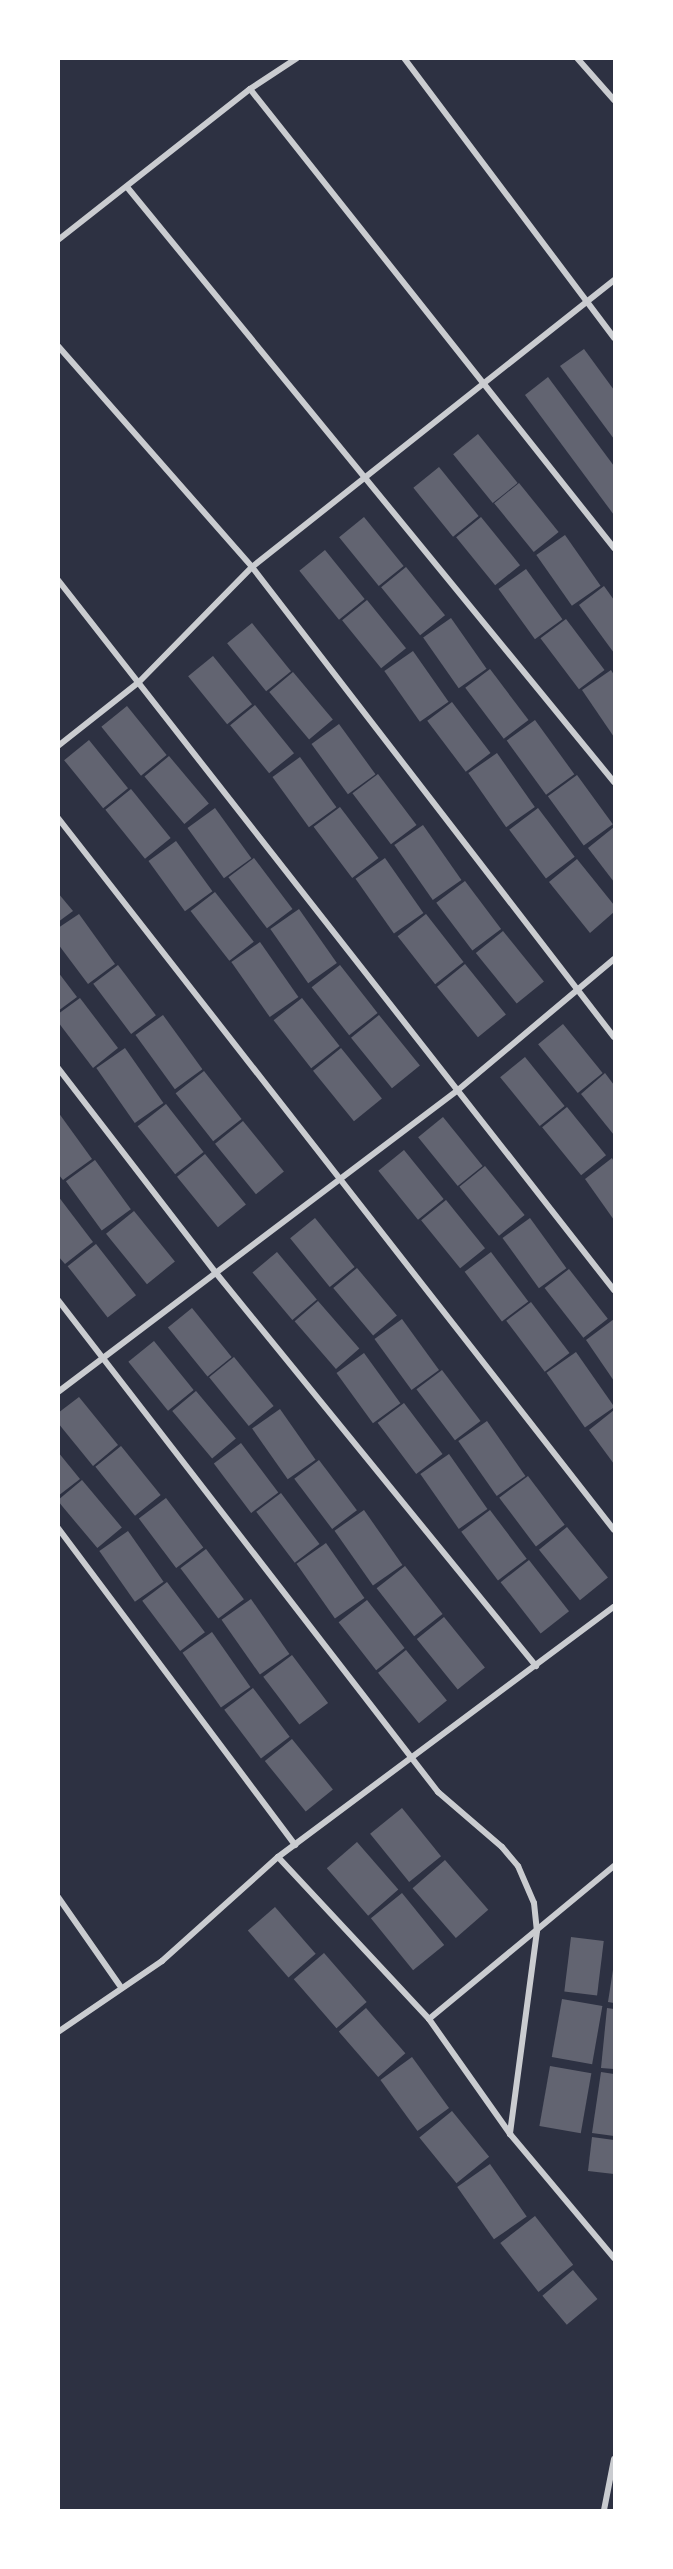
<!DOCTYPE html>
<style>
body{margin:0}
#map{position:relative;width:673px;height:2569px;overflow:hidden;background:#2d3142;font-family:"Open Sans",sans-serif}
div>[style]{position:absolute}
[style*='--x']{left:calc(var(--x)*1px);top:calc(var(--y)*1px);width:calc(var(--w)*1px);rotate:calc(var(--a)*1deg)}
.building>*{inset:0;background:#626471;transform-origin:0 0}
.minor>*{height:6px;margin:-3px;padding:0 3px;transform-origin:3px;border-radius:3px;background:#caccd0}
span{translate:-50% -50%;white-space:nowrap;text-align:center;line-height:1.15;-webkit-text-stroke:4.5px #fff;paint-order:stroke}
.frame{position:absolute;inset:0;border:60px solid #fff;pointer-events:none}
</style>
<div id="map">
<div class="building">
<div style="clip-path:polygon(584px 349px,614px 390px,614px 439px,560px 366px)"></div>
<div style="clip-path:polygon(548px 377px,614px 466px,614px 515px,525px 395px)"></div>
<div style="left:478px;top:434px;width:63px;height:32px;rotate:51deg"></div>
<div style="left:439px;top:467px;width:63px;height:33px;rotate:51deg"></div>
<div style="left:519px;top:483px;width:63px;height:32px;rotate:51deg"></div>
<div style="left:364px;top:517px;width:63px;height:32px;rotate:51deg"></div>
<div style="left:481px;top:517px;width:62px;height:32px;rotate:51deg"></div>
<div style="left:565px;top:535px;width:62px;height:35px;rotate:55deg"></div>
<div style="left:325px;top:550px;width:63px;height:33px;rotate:51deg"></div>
<div style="left:406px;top:567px;width:62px;height:32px;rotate:51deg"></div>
<div style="left:526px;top:569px;width:62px;height:34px;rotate:54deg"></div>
<div style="clip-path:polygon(604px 586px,614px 600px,614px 653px,579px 605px)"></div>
<div style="left:367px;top:600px;width:62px;height:32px;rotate:51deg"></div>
<div style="left:451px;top:618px;width:62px;height:34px;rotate:55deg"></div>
<div style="left:566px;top:619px;width:64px;height:32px;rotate:53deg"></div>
<div style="left:252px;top:623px;width:62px;height:32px;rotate:51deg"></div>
<div style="left:413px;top:651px;width:62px;height:35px;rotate:55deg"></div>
<div style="left:213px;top:656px;width:62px;height:32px;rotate:51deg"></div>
<div style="left:490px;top:669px;width:64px;height:31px;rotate:53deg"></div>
<div style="clip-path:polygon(611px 670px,614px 675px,614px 737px,582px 690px)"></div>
<div style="left:293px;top:672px;width:62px;height:31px;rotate:50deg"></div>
<div style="left:452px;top:702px;width:64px;height:31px;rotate:53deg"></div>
<div style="left:255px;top:705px;width:62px;height:32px;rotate:51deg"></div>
<div style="left:127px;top:706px;width:63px;height:33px;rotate:51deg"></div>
<div style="left:535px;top:720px;width:67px;height:35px;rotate:54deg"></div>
<div style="left:339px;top:724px;width:62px;height:34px;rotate:54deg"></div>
<div style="left:89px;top:740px;width:62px;height:32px;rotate:51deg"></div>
<div style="left:497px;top:753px;width:66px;height:35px;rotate:55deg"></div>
<div style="left:169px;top:756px;width:62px;height:32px;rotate:50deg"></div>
<div style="left:300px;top:757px;width:62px;height:34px;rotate:54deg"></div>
<div style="left:378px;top:774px;width:64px;height:32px;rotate:53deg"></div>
<div style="left:577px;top:775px;width:61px;height:36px;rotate:54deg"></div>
<div style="left:131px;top:789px;width:63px;height:33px;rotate:51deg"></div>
<div style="left:340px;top:807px;width:64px;height:33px;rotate:53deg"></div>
<div style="left:215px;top:808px;width:62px;height:34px;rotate:54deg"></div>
<div style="left:538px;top:808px;width:61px;height:36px;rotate:53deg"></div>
<div style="left:423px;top:825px;width:67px;height:35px;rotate:55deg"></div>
<div style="clip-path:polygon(614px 827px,614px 882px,588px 848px)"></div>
<div style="left:176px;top:841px;width:62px;height:34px;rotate:54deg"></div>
<div style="left:254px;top:858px;width:64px;height:32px;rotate:53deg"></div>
<div style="left:385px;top:858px;width:67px;height:36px;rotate:55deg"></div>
<div style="clip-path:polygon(577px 859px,614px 905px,614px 912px,590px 933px,549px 882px)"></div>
<div style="left:465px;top:881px;width:60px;height:36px;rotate:53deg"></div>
<div style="left:215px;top:892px;width:63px;height:31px;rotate:52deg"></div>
<div style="clip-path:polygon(58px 893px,73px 911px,58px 922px)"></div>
<div style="left:299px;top:909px;width:66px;height:35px;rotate:55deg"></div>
<div style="clip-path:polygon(79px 914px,115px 964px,88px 984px,58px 944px,58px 928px)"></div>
<div style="left:426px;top:914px;width:61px;height:36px;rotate:52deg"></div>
<div style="left:503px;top:931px;width:65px;height:35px;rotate:51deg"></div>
<div style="left:260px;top:942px;width:67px;height:35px;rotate:55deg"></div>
<div style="left:465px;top:964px;width:65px;height:36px;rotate:51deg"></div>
<div style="left:118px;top:965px;width:63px;height:31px;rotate:53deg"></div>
<div style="left:340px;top:965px;width:61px;height:36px;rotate:52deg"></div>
<div style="clip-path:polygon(58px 972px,77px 997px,58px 1011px)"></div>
<div style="clip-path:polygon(80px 998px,118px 1048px,93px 1068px,58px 1022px,58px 1014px)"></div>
<div style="left:302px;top:998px;width:61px;height:36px;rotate:52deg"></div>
<div style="left:163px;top:1015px;width:67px;height:34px;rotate:54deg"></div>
<div style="left:379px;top:1015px;width:65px;height:36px;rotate:51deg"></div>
<div style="left:563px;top:1024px;width:63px;height:32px;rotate:51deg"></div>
<div style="left:125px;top:1048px;width:67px;height:35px;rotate:55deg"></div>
<div style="left:341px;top:1048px;width:65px;height:36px;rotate:51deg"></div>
<div style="left:525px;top:1057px;width:63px;height:32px;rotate:51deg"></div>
<div style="left:204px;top:1071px;width:61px;height:36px;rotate:52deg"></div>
<div style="clip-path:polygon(605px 1073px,614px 1085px,614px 1135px,581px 1094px)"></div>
<div style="left:166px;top:1104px;width:61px;height:36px;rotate:52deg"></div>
<div style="left:567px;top:1107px;width:62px;height:32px;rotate:51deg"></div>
<div style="clip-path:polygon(58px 1112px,92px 1159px,63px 1180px,58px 1174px)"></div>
<div style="left:443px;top:1117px;width:63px;height:32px;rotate:51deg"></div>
<div style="left:243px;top:1121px;width:65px;height:36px;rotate:51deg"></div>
<div style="left:404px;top:1150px;width:63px;height:33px;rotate:51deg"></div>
<div style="left:205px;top:1154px;width:65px;height:36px;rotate:51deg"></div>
<div style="clip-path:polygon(612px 1158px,614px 1162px,614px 1220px,585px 1179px)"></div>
<div style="left:95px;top:1160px;width:61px;height:36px;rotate:54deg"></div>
<div style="left:485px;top:1166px;width:63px;height:33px;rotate:51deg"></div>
<div style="clip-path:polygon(58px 1196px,93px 1242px,65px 1264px,58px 1256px)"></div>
<div style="left:446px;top:1200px;width:62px;height:32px;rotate:51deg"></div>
<div style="left:134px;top:1211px;width:65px;height:36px;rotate:51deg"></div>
<div style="left:315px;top:1218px;width:63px;height:32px;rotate:51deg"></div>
<div style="left:530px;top:1218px;width:62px;height:34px;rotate:54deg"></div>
<div style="left:96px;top:1244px;width:65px;height:36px;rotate:52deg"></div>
<div style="left:277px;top:1252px;width:62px;height:32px;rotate:50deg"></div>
<div style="left:491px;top:1252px;width:62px;height:33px;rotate:53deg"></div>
<div style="left:357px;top:1268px;width:62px;height:31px;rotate:50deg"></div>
<div style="left:569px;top:1269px;width:63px;height:31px;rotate:52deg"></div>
<div style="left:318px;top:1301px;width:63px;height:31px;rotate:49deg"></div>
<div style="left:531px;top:1302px;width:64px;height:31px;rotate:53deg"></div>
<div style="left:192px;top:1308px;width:63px;height:31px;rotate:51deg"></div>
<div style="left:402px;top:1319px;width:63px;height:34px;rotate:54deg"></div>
<div style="clip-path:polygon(614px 1319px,614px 1381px,586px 1340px)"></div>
<div style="left:154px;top:1341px;width:63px;height:33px;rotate:51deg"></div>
<div style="left:576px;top:1352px;width:67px;height:36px;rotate:55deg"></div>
<div style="left:364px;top:1353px;width:62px;height:34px;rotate:54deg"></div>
<div style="left:234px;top:1357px;width:63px;height:32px;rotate:51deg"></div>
<div style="left:442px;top:1370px;width:64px;height:32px;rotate:53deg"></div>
<div style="left:196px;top:1391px;width:62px;height:31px;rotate:50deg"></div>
<div style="clip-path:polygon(79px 1397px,118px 1445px,93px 1466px,58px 1423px,58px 1413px)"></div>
<div style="left:404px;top:1403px;width:64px;height:33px;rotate:53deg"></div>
<div style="left:280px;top:1409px;width:62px;height:34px;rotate:55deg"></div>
<div style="clip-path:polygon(614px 1410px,614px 1464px,589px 1430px)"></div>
<div style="left:487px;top:1421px;width:67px;height:35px;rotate:55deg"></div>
<div style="left:241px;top:1443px;width:62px;height:34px;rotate:53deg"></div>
<div style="left:121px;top:1446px;width:63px;height:33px;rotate:51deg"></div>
<div style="clip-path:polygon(58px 1452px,80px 1479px,58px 1496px)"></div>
<div style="left:449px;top:1454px;width:67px;height:35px;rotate:55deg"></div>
<div style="left:319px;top:1460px;width:63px;height:31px;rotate:53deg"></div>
<div style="left:528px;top:1476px;width:61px;height:36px;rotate:53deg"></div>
<div style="left:82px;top:1480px;width:62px;height:32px;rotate:50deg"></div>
<div style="left:281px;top:1493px;width:64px;height:31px;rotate:53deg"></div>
<div style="left:166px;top:1498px;width:62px;height:34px;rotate:53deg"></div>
<div style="left:364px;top:1510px;width:67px;height:36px;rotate:55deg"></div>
<div style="left:490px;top:1510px;width:61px;height:36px;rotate:53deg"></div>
<div style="left:567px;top:1527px;width:65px;height:36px;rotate:51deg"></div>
<div style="left:128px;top:1531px;width:62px;height:35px;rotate:55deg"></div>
<div style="left:326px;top:1543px;width:67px;height:36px;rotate:55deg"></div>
<div style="left:206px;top:1549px;width:63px;height:32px;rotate:53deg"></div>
<div style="left:529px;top:1560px;width:65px;height:36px;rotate:52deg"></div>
<div style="left:405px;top:1566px;width:61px;height:36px;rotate:52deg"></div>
<div style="left:167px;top:1582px;width:63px;height:31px;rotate:53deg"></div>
<div style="left:251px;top:1599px;width:67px;height:36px;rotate:55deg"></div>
<div style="left:367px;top:1600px;width:61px;height:36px;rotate:52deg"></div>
<div style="left:444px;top:1617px;width:65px;height:35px;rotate:51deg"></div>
<div style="left:212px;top:1632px;width:67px;height:36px;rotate:55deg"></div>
<div style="left:406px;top:1650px;width:65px;height:36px;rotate:51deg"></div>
<div style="left:292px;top:1655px;width:60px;height:36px;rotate:53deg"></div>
<div style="left:253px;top:1688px;width:61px;height:36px;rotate:53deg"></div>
<div style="left:292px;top:1739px;width:65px;height:35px;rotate:51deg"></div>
<div style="left:402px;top:1808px;width:62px;height:41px;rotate:51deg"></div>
<div style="left:357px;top:1842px;width:63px;height:40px;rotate:49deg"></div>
<div style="left:445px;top:1860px;width:66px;height:43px;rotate:49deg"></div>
<div style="left:402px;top:1893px;width:67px;height:40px;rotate:51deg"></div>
<div style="left:275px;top:1907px;width:62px;height:36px;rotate:49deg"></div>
<div style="left:571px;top:1937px;width:33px;height:55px;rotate:7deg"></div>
<div style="left:324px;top:1953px;width:65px;height:40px;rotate:49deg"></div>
<div style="clip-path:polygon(614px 1963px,614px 2003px,608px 2002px)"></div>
<div style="left:562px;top:1999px;width:41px;height:59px;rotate:10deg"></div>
<div style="left:366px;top:2008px;width:60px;height:36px;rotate:49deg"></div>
<div style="clip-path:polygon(607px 2008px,614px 2009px,614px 2069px,601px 2068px)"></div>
<div style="left:412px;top:2057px;width:63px;height:39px;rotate:54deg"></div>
<div style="left:550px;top:2066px;width:42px;height:61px;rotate:10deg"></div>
<div style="clip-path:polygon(601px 2072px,614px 2074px,614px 2136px,592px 2133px)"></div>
<div style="left:452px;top:2111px;width:59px;height:42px;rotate:51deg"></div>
<div style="clip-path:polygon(592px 2137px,614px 2140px,614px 2174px,588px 2171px)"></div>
<div style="left:490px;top:2164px;width:64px;height:40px;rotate:55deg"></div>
<div style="left:535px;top:2216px;width:62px;height:44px;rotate:52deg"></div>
<div style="left:573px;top:2270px;width:38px;height:40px;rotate:50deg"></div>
</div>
<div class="minor">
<div style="--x:404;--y:58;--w:350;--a:53.1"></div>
<div style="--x:577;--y:58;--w:56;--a:48.6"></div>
<div style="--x:250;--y:89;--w:586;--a:51.58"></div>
<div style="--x:127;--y:187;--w:769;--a:50.7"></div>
<div style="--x:58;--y:240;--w:244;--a:-38.2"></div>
<div style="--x:250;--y:89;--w:56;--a:-33.4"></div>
<div style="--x:58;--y:346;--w:294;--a:48.7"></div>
<div style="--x:252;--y:567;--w:593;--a:52.4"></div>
<div style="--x:58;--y:580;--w:902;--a:51.94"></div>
<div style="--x:58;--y:746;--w:103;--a:-38.3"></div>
<div style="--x:139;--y:682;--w:161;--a:-45.5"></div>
<div style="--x:252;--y:567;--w:462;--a:-38.4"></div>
<div style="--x:58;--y:818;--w:903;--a:52.01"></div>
<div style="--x:58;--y:1068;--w:259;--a:52.4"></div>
<div style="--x:216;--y:1273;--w:507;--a:50.85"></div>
<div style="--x:58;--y:1300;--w:622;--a:52.32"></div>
<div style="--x:438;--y:1792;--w:84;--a:40.7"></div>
<div style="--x:502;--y:1847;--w:25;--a:50"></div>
<div style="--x:518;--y:1866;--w:40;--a:66.6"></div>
<div style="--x:534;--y:1903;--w:28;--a:84"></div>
<div style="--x:537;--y:1931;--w:205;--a:97.6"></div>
<div style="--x:58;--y:1392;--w:501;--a:-37.05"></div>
<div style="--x:458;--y:1090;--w:204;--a:-40"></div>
<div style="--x:58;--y:1528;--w:396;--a:53.2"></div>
<div style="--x:278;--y:1857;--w:221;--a:47"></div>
<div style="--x:429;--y:2019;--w:141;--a:54.8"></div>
<div style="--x:510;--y:2134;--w:162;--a:50"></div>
<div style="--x:58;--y:1897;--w:108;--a:55.1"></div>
<div style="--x:429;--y:2019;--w:240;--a:-39.6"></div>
<div style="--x:58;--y:2032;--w:126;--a:-34.3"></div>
<div style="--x:162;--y:1961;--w:156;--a:-41.9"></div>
<div style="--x:278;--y:1857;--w:419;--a:-36.7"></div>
<div style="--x:604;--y:2510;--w:52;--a:-78.9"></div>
</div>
<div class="frame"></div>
</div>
